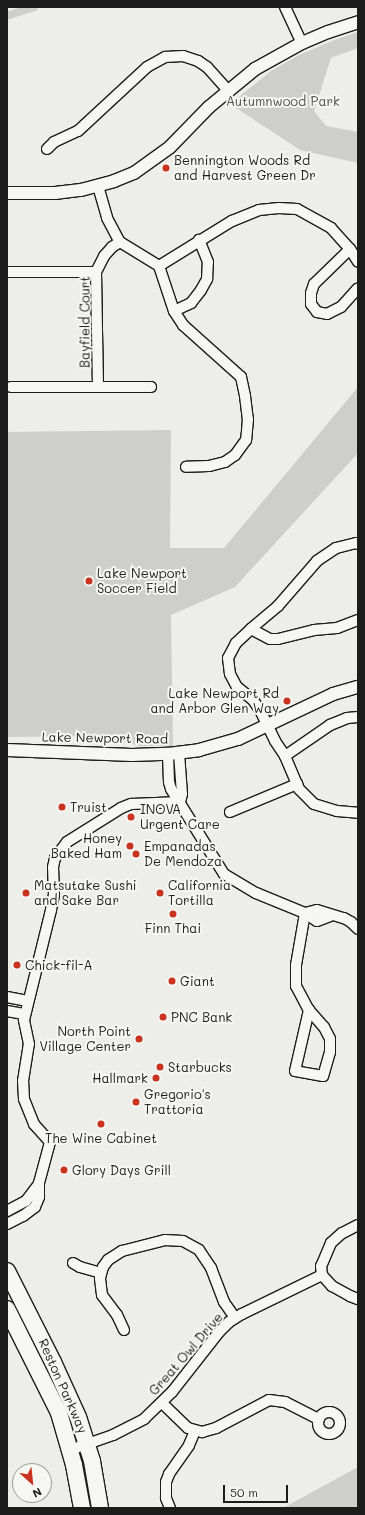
<!DOCTYPE html>
<html>
<head>
<meta charset="utf-8">
<style>
	body { margin:0 }
	#map { position:relative; width:365px; height:1515px; overflow:hidden; background:#edede9; font-family:Mali,sans-serif }
	div>[style] { position:absolute }
	[style*='--x'] { left:calc(var(--x)*1px); top:calc(var(--y)*1px); width:calc(var(--w)*1px); rotate:calc(var(--a)*1deg) }
	.green>* { inset:0; background:#cececb }
	.roads { filter:drop-shadow(1px 0 #1c1c1c) drop-shadow(-1px 0 #1c1c1c) drop-shadow(0 1px #1c1c1c) drop-shadow(0 -1px #1c1c1c) }
	.minor>* { height:10px; margin:-5px; padding:0 5px; transform-origin:5px; border-radius:5px; background:#f6f6f2 }
	.minor>.ring { margin:-5px; padding:0; box-sizing:content-box; background:none; border:10px solid #f6f6f2; border-radius:50% }
	.tertiary>* { height:12px; margin:-6px; padding:0 6px; transform-origin:6px; border-radius:6px; background:#f6f6f2 }
	.primary>* { height:16px; margin:-8px; padding:0 8px; transform-origin:8px; border-radius:8px; background:#f6f6f2 }
	.dots>* { width:11px; height:11px; translate:-50% -50%; box-sizing:border-box; border:2px solid #f6f6f2; border-radius:50% }
	span { translate:-50% -50%; white-space:nowrap; text-align:center; line-height:1.15; -webkit-text-stroke:4px #f6f6f2; paint-order:stroke }
	.park-label { font-size:13px; color:#515151 }
	.poi-label { font-size:13px; color:#1c1c1c }
	.left { translate:0 -50%; text-align:left }
	.right { translate:-100% -50%; text-align:right }
	.street-label { font-size:13px; color:#1c1c1c }
	.frame { position:absolute; inset:0; border:8px solid #1c1c1c; pointer-events:none }
	.north { position:absolute; left:12px; top:1463px; width:40px; height:40px; box-sizing:border-box; background:#f6f6f2; border:1px solid #9f9f9c; border-radius:50%; rotate:153deg; font-size:11px; font-weight:700; line-height:16px; text-align:center; color:#1c1c1c }
	.north::after { content:''; display:block; margin:auto; width:14px; height:18px; background:#c8321e; clip-path:polygon(50% 0,100% 100%,50% 72%,0 100%) }
	.scale { position:absolute; left:223px; top:1485px; width:65px; height:18px; box-sizing:border-box; border:2px solid #1c1c1c; border-top:0; padding-left:5px; font-size:12px; line-height:14px; white-space:nowrap; color:#1c1c1c; -webkit-text-stroke:3px #f6f6f2; paint-order:stroke }
</style>
</head>
<body>
<div id="map">
	<div class="green">
		<div style="clip-path:polygon(21px 7px,37px 7px,38px 10px,7px 20px,7px 12px)"></div>
		<div style="clip-path:polygon(358px 32px,358px 48px,331px 58px,314px 111px,326px 126px,358px 132px,358px 163px,300px 150px,230px 104px,271px 71px,301px 54px,337px 39px)"></div>
		<div style="clip-path:polygon(358px 387px,358px 453px,235px 587px,171px 615px,173px 746px,140px 746px,100px 736px,7px 737px,7px 432px,171px 430px,170px 548px,224px 548px)"></div>
		<div style="clip-path:polygon(358px 1467px,358px 1507px,283px 1508px)"></div>
	</div>
	<div class="roads">
		<div class="minor">
			<div style="--x:285;--y:7;--w:40;--a:65"></div>
			<div style="--x:47;--y:149;--w:10;--a:-45"></div>
			<div style="--x:54;--y:142;--w:26;--a:-25"></div>
			<div style="--x:78;--y:131;--w:94;--a:-42.8"></div>
			<div style="--x:147;--y:67;--w:21;--a:-29"></div>
			<div style="--x:165;--y:57;--w:18;--a:-3"></div>
			<div style="--x:183;--y:56;--w:16;--a:18"></div>
			<div style="--x:198;--y:61;--w:11;--a:34"></div>
			<div style="--x:207;--y:67;--w:31;--a:48"></div>
			<div style="--x:98;--y:186;--w:33;--a:74"></div>
			<div style="--x:107;--y:218;--w:27;--a:62"></div>
			<div style="--x:120;--y:242;--w:46;--a:31.6"></div>
			<div style="--x:350;--y:249;--w:50;--a:135.8"></div>
			<div style="--x:314;--y:284;--w:9;--a:108"></div>
			<div style="--x:311;--y:293;--w:11;--a:90"></div>
			<div style="--x:311;--y:304;--w:10;--a:53"></div>
			<div style="--x:317;--y:312;--w:10;--a:11"></div>
			<div style="--x:327;--y:314;--w:16;--a:-27"></div>
			<div style="--x:341;--y:307;--w:25;--a:-48"></div>
			<div style="--x:159;--y:266;--w:47;--a:71.6"></div>
			<div style="--x:174;--y:311;--w:17;--a:57"></div>
			<div style="--x:183;--y:325;--w:78;--a:41.9"></div>
			<div style="--x:241;--y:377;--w:19;--a:78"></div>
			<div style="--x:245;--y:396;--w:23;--a:83"></div>
			<div style="--x:248;--y:419;--w:21;--a:95"></div>
			<div style="--x:246;--y:440;--w:19;--a:126"></div>
			<div style="--x:235;--y:455;--w:12;--a:145"></div>
			<div style="--x:225;--y:462;--w:16;--a:166"></div>
			<div style="--x:209;--y:466;--w:23;--a:178"></div>
			<div style="--x:159;--y:266;--w:86;--a:-31.7"></div>
			<div style="--x:232;--y:221;--w:29;--a:-22"></div>
			<div style="--x:259;--y:210;--w:20;--a:-6"></div>
			<div style="--x:279;--y:208;--w:18;--a:3"></div>
			<div style="--x:297;--y:209;--w:39;--a:29"></div>
			<div style="--x:331;--y:228;--w:28;--a:48"></div>
			<div style="--x:350;--y:249;--w:15;--a:58"></div>
			<div style="--x:7;--y:272;--w:89;--a:0"></div>
			<div style="--x:174;--y:311;--w:19;--a:-25"></div>
			<div style="--x:191;--y:303;--w:16;--a:-52"></div>
			<div style="--x:201;--y:290;--w:13;--a:-61"></div>
			<div style="--x:207;--y:279;--w:17;--a:-87"></div>
			<div style="--x:208;--y:262;--w:24;--a:-112"></div>
			<div style="--x:11;--y:387;--w:140;--a:0"></div>
			<div style="--x:98;--y:387;--w:115;--a:-91"></div>
			<div style="--x:96;--y:272;--w:18;--a:-63"></div>
			<div style="--x:104;--y:256;--w:12;--a:-48"></div>
			<div style="--x:112;--y:247;--w:9;--a:-32"></div>
			<div style="--x:358;--y:544;--w:2;--a:-153"></div>
			<div style="--x:356;--y:543;--w:21;--a:166"></div>
			<div style="--x:336;--y:548;--w:23;--a:146"></div>
			<div style="--x:317;--y:561;--w:60;--a:130.9"></div>
			<div style="--x:278;--y:606;--w:35;--a:140"></div>
			<div style="--x:251;--y:629;--w:21;--a:28"></div>
			<div style="--x:270;--y:639;--w:8;--a:0"></div>
			<div style="--x:278;--y:639;--w:37;--a:-14"></div>
			<div style="--x:314;--y:630;--w:23;--a:-5"></div>
			<div style="--x:337;--y:628;--w:22;--a:-21"></div>
			<div style="--x:251;--y:629;--w:21;--a:137"></div>
			<div style="--x:236;--y:643;--w:17;--a:118"></div>
			<div style="--x:228;--y:658;--w:16;--a:83"></div>
			<div style="--x:230;--y:674;--w:15;--a:62"></div>
			<div style="--x:237;--y:687;--w:21;--a:39"></div>
			<div style="--x:253;--y:700;--w:12;--a:55"></div>
			<div style="--x:260;--y:710;--w:34;--a:64"></div>
			<div style="--x:275;--y:741;--w:18;--a:56"></div>
			<div style="--x:285;--y:756;--w:36;--a:67"></div>
			<div style="--x:299;--y:789;--w:21;--a:45"></div>
			<div style="--x:314;--y:804;--w:24;--a:17"></div>
			<div style="--x:337;--y:811;--w:21;--a:5"></div>
			<div style="--x:179;--y:753;--w:41;--a:85.8"></div>
			<div style="--x:182;--y:794;--w:8;--a:104"></div>
			<div style="--x:168;--y:754;--w:28;--a:88"></div>
			<div style="--x:169;--y:782;--w:7;--a:74"></div>
			<div style="--x:171;--y:789;--w:100;--a:58.1"></div>
			<div style="--x:224;--y:874;--w:37;--a:31"></div>
			<div style="--x:256;--y:893;--w:53;--a:22.2"></div>
			<div style="--x:305;--y:913;--w:14;--a:34"></div>
			<div style="--x:317;--y:921;--w:14;--a:-21"></div>
			<div style="--x:285;--y:756;--w:55;--a:-34.6"></div>
			<div style="--x:330;--y:725;--w:18;--a:-22"></div>
			<div style="--x:347;--y:718;--w:11;--a:-5"></div>
			<div style="--x:230;--y:812;--w:73;--a:-22.7"></div>
			<div style="--x:305;--y:913;--w:53;--a:99.8"></div>
			<div style="--x:296;--y:965;--w:21;--a:90"></div>
			<div style="--x:296;--y:986;--w:27;--a:62"></div>
			<div style="--x:309;--y:1010;--w:23;--a:49"></div>
			<div style="--x:324;--y:1027;--w:13;--a:63"></div>
			<div style="--x:330;--y:1039;--w:13;--a:90"></div>
			<div style="--x:330;--y:1052;--w:25;--a:106"></div>
			<div style="--x:323;--y:1076;--w:28;--a:-170"></div>
			<div style="--x:295;--y:1071;--w:63;--a:-77.1"></div>
			<div style="--x:305;--y:913;--w:12;--a:-14"></div>
			<div style="--x:317;--y:910;--w:28;--a:17"></div>
			<div style="--x:344;--y:918;--w:8;--a:30"></div>
			<div style="--x:351;--y:922;--w:10;--a:45"></div>
			<div style="--x:7;--y:997;--w:21;--a:11"></div>
			<div style="--x:7;--y:1011;--w:17;--a:10"></div>
			<div style="--x:7;--y:1211;--w:21;--a:-28"></div>
			<div style="--x:26;--y:1201;--w:20;--a:-53"></div>
			<div style="--x:7;--y:1224;--w:18;--a:-27"></div>
			<div style="--x:23;--y:1216;--w:15;--a:-37"></div>
			<div style="--x:35;--y:1207;--w:11;--a:-68"></div>
			<div style="--x:39;--y:1197;--w:14;--a:-90"></div>
			<div style="--x:39;--y:1183;--w:42;--a:-75"></div>
			<div style="--x:50;--y:1142;--w:24;--a:-132"></div>
			<div style="--x:34;--y:1124;--w:27;--a:-112"></div>
			<div style="--x:24;--y:1099;--w:18;--a:-93"></div>
			<div style="--x:23;--y:1081;--w:37;--a:-81"></div>
			<div style="--x:29;--y:1044;--w:25;--a:-102"></div>
			<div style="--x:24;--y:1020;--w:113;--a:-76.2"></div>
			<div style="--x:51;--y:910;--w:15;--a:-79"></div>
			<div style="--x:54;--y:895;--w:28;--a:-92"></div>
			<div style="--x:53;--y:867;--w:9;--a:-77"></div>
			<div style="--x:55;--y:858;--w:20;--a:-53"></div>
			<div style="--x:67;--y:842;--w:64;--a:-32.2"></div>
			<div style="--x:121;--y:808;--w:11;--a:-22"></div>
			<div style="--x:131;--y:804;--w:49;--a:-2.3"></div>
			<div style="--x:358;--y:1225;--w:18;--a:153"></div>
			<div style="--x:342;--y:1233;--w:15;--a:138"></div>
			<div style="--x:331;--y:1243;--w:25;--a:113"></div>
			<div style="--x:321;--y:1266;--w:9;--a:84"></div>
			<div style="--x:322;--y:1275;--w:15;--a:48"></div>
			<div style="--x:332;--y:1286;--w:21;--a:29"></div>
			<div style="--x:350;--y:1296;--w:9;--a:21"></div>
			<div style="--x:73;--y:1263;--w:8;--a:30"></div>
			<div style="--x:80;--y:1267;--w:22;--a:16"></div>
			<div style="--x:124;--y:1330;--w:17;--a:-115"></div>
			<div style="--x:117;--y:1315;--w:25;--a:-127"></div>
			<div style="--x:102;--y:1295;--w:17;--a:-97"></div>
			<div style="--x:100;--y:1278;--w:11;--a:-75"></div>
			<div style="--x:103;--y:1267;--w:9;--a:-54"></div>
			<div style="--x:108;--y:1260;--w:17;--a:-33"></div>
			<div style="--x:122;--y:1251;--w:44;--a:-14.3"></div>
			<div style="--x:165;--y:1240;--w:18;--a:3"></div>
			<div style="--x:183;--y:1241;--w:18;--a:29"></div>
			<div style="--x:199;--y:1250;--w:22;--a:56"></div>
			<div style="--x:211;--y:1268;--w:36;--a:69"></div>
			<div style="--x:224;--y:1302;--w:19;--a:55"></div>
			<div style="--x:162;--y:1403;--w:36;--a:44"></div>
			<div style="--x:188;--y:1428;--w:15;--a:16"></div>
			<div style="--x:202;--y:1432;--w:15;--a:-16"></div>
			<div style="--x:216;--y:1428;--w:60;--a:-27.8"></div>
			<div style="--x:269;--y:1400;--w:16;--a:7"></div>
			<div style="--x:285;--y:1402;--w:38;--a:27"></div>
			<div class="ring" style="left:318px;top:1412px;width:12px;height:12px"></div>
			<div style="--x:70;--y:1450;--w:46;--a:-19.2"></div>
			<div style="--x:113;--y:1435;--w:35;--a:-27"></div>
			<div style="--x:144;--y:1419;--w:39;--a:-44"></div>
			<div style="--x:172;--y:1392;--w:76;--a:-51.9"></div>
			<div style="--x:219;--y:1332;--w:14;--a:-45"></div>
			<div style="--x:229;--y:1322;--w:15;--a:-32"></div>
			<div style="--x:242;--y:1314;--w:89;--a:-26"></div>
			<div style="--x:170;--y:1508;--w:11;--a:-112"></div>
			<div style="--x:166;--y:1498;--w:16;--a:-90"></div>
			<div style="--x:166;--y:1482;--w:9;--a:-69"></div>
			<div style="--x:169;--y:1474;--w:35;--a:-55"></div>
			<div style="--x:189;--y:1445;--w:15;--a:-67"></div>
		</div>
		<div class="tertiary">
			<div style="--x:7;--y:193;--w:48;--a:0"></div>
			<div style="--x:55;--y:193;--w:26;--a:-7"></div>
			<div style="--x:81;--y:190;--w:34;--a:-15"></div>
			<div style="--x:114;--y:181;--w:22;--a:-22"></div>
			<div style="--x:134;--y:173;--w:44;--a:-35.8"></div>
			<div style="--x:170;--y:147;--w:56;--a:-45.7"></div>
			<div style="--x:209;--y:107;--w:60;--a:-39.6"></div>
			<div style="--x:255;--y:69;--w:54;--a:-29"></div>
			<div style="--x:302;--y:43;--w:28;--a:-23"></div>
			<div style="--x:328;--y:32;--w:32;--a:-18"></div>
			<div style="--x:7;--y:750;--w:125;--a:2.3"></div>
			<div style="--x:132;--y:755;--w:36;--a:-2"></div>
			<div style="--x:168;--y:754;--w:31;--a:-7"></div>
			<div style="--x:199;--y:750;--w:41;--a:-15.8"></div>
			<div style="--x:238;--y:739;--w:105;--a:-25.3"></div>
			<div style="--x:333;--y:694;--w:26;--a:-16"></div>
		</div>
		<div class="primary">
			<div style="--x:7;--y:1271;--w:102;--a:63.2"></div>
			<div style="--x:53;--y:1362;--w:60;--a:65.6"></div>
			<div style="--x:78;--y:1417;--w:46;--a:72.3"></div>
			<div style="--x:92;--y:1461;--w:48;--a:80.3"></div>
			<div style="--x:7;--y:1309;--w:116;--a:63.4"></div>
			<div style="--x:59;--y:1413;--w:54;--a:73.9"></div>
			<div style="--x:74;--y:1465;--w:44;--a:79.5"></div>
		</div>
	</div>
	<div class="dots">
		<div style="left:166px;top:168px;background:#c8321e"></div>
		<div style="left:89px;top:581px;background:#c8321e"></div>
		<div style="left:287px;top:701px;background:#c8321e"></div>
		<div style="left:62px;top:807px;background:#c8321e"></div>
		<div style="left:131px;top:817px;background:#c8321e"></div>
		<div style="left:130px;top:846px;background:#c8321e"></div>
		<div style="left:136px;top:854px;background:#c8321e"></div>
		<div style="left:26px;top:893px;background:#c8321e"></div>
		<div style="left:160px;top:893px;background:#c8321e"></div>
		<div style="left:173px;top:914px;background:#c8321e"></div>
		<div style="left:17px;top:965px;background:#c8321e"></div>
		<div style="left:172px;top:981px;background:#c8321e"></div>
		<div style="left:163px;top:1017px;background:#c8321e"></div>
		<div style="left:139px;top:1039px;background:#c8321e"></div>
		<div style="left:160px;top:1067px;background:#c8321e"></div>
		<div style="left:156px;top:1078px;background:#c8321e"></div>
		<div style="left:136px;top:1102px;background:#c8321e"></div>
		<div style="left:101px;top:1124px;background:#c8321e"></div>
		<div style="left:64px;top:1170px;background:#c8321e"></div>
	</div>
	<div class="park-label">
		<span style="left:283px;top:101px">Autumnwood Park</span>
	</div>
	<div class="poi-label">
		<span class="left" style="left:174px;top:168px">Bennington Woods Rd<br>and Harvest Green Dr</span>
		<span class="left" style="left:97px;top:581px">Lake Newport<br>Soccer Field</span>
		<span class="right" style="left:279px;top:701px">Lake Newport Rd<br>and Arbor Glen Way</span>
		<span class="left" style="left:70px;top:807px">Truist</span>
		<span class="left" style="left:140px;top:817px">INOVA<br>Urgent Care</span>
		<span class="right" style="left:122px;top:846px">Honey<br>Baked Ham</span>
		<span class="left" style="left:144px;top:854px">Empanadas<br>De Mendoza</span>
		<span class="left" style="left:34px;top:893px">Matsutake Sushi<br>and Sake Bar</span>
		<span class="left" style="left:168px;top:893px">California<br>Tortilla</span>
		<span style="left:173px;top:928px">Finn Thai</span>
		<span class="left" style="left:25px;top:965px">Chick-fil-A</span>
		<span class="left" style="left:180px;top:981px">Giant</span>
		<span class="left" style="left:171px;top:1017px">PNC Bank</span>
		<span class="right" style="left:131px;top:1039px">North Point<br>Village Center</span>
		<span class="left" style="left:168px;top:1067px">Starbucks</span>
		<span class="right" style="left:148px;top:1078px">Hallmark</span>
		<span class="left" style="left:144px;top:1102px">Gregorio's<br>Trattoria</span>
		<span style="left:101px;top:1138px">The Wine Cabinet</span>
		<span class="left" style="left:72px;top:1170px">Glory Days Grill</span>
	</div>
	<div class="street-label">
		<span style="left:85px;top:322px;rotate:-90deg">Bayfield Court</span>
		<span style="left:105px;top:738px;rotate:1deg">Lake Newport Road</span>
		<span style="left:186px;top:1354px;rotate:-49deg">Great Owl Drive</span>
		<span style="left:63px;top:1386px;rotate:66deg">Reston Parkway</span>
	</div>
	<div class="frame"></div>
	<div class="north">N</div>
	<div class="scale">50 m</div>
</div>
</body>
</html>
